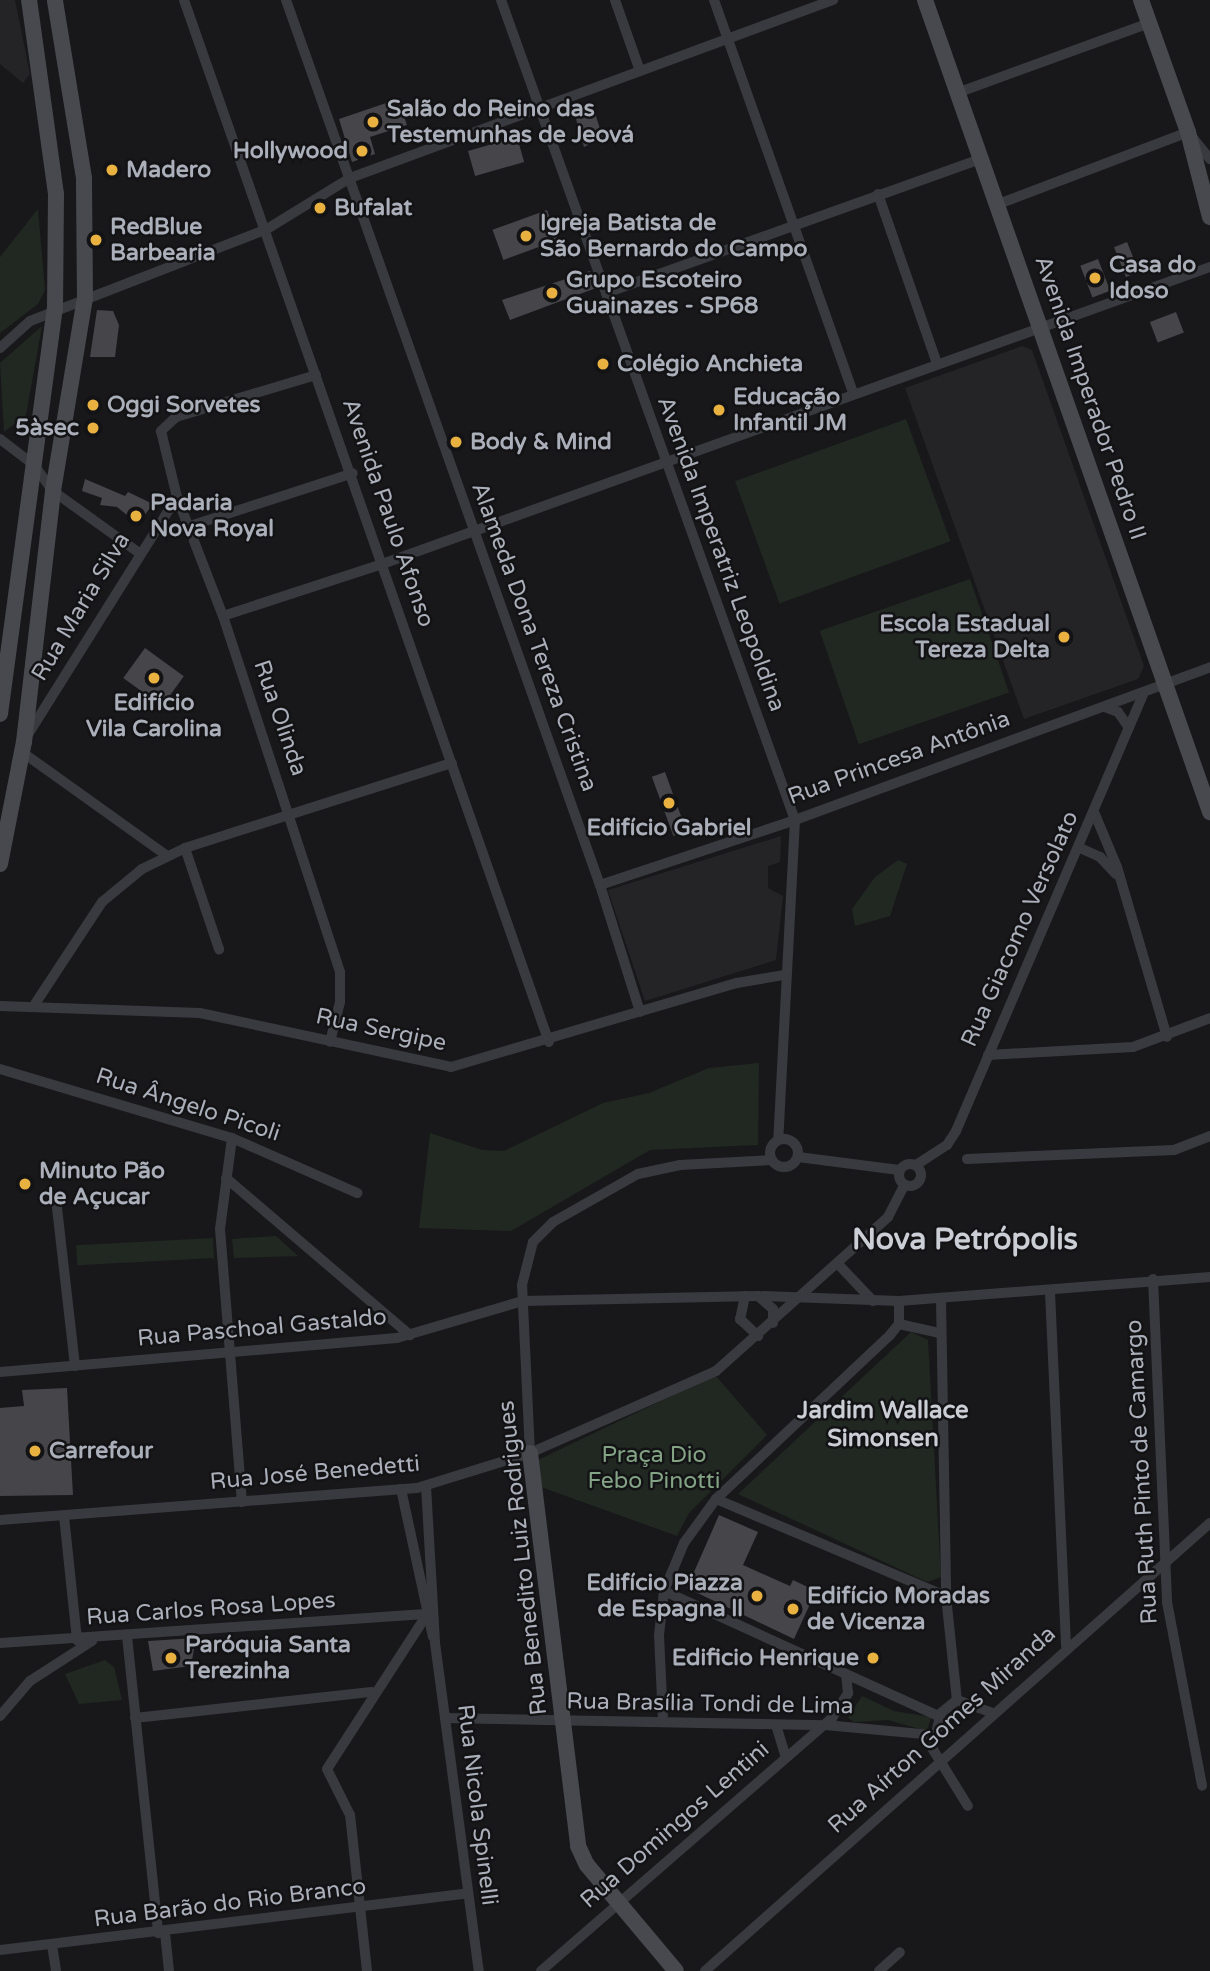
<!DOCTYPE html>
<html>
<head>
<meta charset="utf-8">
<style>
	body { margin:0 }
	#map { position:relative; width:1210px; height:1971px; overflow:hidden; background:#18181a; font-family:"Varela Round",sans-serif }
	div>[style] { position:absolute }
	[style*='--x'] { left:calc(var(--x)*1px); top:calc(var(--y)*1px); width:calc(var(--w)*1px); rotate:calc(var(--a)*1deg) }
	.built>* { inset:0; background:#242427 }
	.green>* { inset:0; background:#202821; transform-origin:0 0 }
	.building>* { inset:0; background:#45454a; transform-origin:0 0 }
	.street>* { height:10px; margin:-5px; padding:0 5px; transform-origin:5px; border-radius:5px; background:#393a3f }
	.street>.ring { margin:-5px; padding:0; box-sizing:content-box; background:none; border:10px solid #393a3f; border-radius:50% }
	.secondary>* { height:16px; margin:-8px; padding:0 8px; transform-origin:8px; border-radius:8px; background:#47494f }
	.dots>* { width:19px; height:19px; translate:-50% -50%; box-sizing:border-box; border:4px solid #131315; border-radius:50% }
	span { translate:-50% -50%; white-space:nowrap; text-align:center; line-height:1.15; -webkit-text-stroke:5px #131315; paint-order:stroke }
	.poi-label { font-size:23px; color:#abafb9; font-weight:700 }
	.left { translate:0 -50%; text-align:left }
	.right { translate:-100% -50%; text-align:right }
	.street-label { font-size:23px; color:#abafb9 }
	.park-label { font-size:23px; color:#83a385 }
	.neighbourhood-label { font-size:24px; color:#cbced5; font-weight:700 }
	.district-label { font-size:30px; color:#cbced5; font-weight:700 }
</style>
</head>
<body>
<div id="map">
	<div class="built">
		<div style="clip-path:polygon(0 0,15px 0,30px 74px,23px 83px,0 64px)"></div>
		<div style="clip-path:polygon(1022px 346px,1032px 350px,1144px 666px,1138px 679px,1024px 719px,905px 388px)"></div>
		<div style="clip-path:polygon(781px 836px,780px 862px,768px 866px,768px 888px,783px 896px,776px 960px,645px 1001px,608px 890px)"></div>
	</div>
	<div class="green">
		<div style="clip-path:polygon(38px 209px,45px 290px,38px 304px,0 333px,0 257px)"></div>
		<div style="clip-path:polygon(42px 326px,26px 415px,4px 432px,0 363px)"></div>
		<div style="left:906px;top:419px;width:130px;height:182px;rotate:70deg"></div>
		<div style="left:970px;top:579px;width:120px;height:159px;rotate:71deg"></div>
		<div style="clip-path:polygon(898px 860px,907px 864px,890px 916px,855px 926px,852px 909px,875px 877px)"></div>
		<div style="clip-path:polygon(759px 1063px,758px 1145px,650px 1150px,511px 1231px,419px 1228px,430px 1133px,482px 1150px,504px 1151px,603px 1103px,649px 1093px,709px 1068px)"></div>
		<div style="clip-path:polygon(276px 1236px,298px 1256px,234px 1258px,232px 1239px)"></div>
		<div style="left:213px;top:1238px;width:20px;height:137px;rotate:87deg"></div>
		<div style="clip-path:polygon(911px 1332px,928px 1340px,941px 1577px,927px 1582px,738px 1494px)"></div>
		<div style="clip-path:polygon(715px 1375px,767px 1435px,689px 1513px,677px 1536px,541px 1487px,538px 1460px)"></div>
		<div style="clip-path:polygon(105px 1660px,114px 1667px,122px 1700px,79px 1704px,65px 1674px)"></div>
		<div style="clip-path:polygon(862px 1696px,894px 1711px,931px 1717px,927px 1731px,888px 1720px,854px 1722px,848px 1718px)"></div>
	</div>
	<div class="building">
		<div style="clip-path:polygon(398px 99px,407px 125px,370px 137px,375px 154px,352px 162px,339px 119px)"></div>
		<div style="clip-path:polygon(593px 107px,603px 138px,584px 147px,574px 112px)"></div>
		<div style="left:517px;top:137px;width:26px;height:51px;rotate:74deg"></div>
		<div style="left:547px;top:210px;width:32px;height:58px;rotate:70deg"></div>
		<div style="left:1127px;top:242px;width:32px;height:14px;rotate:68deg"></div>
		<div style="left:1098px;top:259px;width:34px;height:19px;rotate:69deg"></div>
		<div style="clip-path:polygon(590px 271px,596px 288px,510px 320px,502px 300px)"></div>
		<div style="clip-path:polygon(97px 310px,113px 311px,119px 325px,115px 357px,90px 357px)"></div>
		<div style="left:1176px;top:312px;width:22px;height:28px;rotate:69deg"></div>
		<div style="clip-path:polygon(85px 479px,125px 496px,128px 492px,153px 504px,138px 524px,117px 507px,100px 505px,102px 498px,82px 491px)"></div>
		<div style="left:145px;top:648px;width:48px;height:37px;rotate:36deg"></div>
		<div style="left:665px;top:772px;width:63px;height:14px;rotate:70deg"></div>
		<div style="clip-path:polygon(67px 1388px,73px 1495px,0 1496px,0 1408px,24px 1406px,22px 1390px)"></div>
		<div style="clip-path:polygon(719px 1515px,758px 1532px,743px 1565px,790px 1586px,793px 1580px,816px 1591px,794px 1639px,687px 1588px)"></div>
		<div style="clip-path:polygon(196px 1638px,191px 1666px,153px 1671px,148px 1641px)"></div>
	</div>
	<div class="street">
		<div style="--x:184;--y:0;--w:1104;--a:70.7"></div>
		<div style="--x:286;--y:0;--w:939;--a:70.47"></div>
		<div style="--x:600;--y:885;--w:133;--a:72.5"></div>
		<div style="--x:501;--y:0;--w:871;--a:70.28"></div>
		<div style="--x:795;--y:820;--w:320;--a:93"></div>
		<div style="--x:615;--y:0;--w:75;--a:70.6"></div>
		<div style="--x:714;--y:0;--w:417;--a:70.5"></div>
		<div style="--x:957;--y:93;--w:204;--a:-20"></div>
		<div style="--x:878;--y:194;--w:179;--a:70.8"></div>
		<div style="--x:996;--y:205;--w:205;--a:-20.8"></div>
		<div style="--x:1188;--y:132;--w:35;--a:51"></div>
		<div style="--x:606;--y:293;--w:397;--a:-19.7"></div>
		<div style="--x:0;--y:348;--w:40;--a:-42"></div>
		<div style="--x:30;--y:321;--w:254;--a:-21.2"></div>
		<div style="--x:267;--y:229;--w:97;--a:-31.6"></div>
		<div style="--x:350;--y:178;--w:515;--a:-20.23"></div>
		<div style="--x:316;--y:375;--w:146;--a:163.3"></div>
		<div style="--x:176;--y:417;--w:21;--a:137"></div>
		<div style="--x:161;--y:431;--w:68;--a:76.4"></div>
		<div style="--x:177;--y:497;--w:128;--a:68.9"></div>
		<div style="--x:223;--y:616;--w:375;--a:71.8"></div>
		<div style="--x:340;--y:972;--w:30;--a:90"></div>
		<div style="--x:340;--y:1002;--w:41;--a:104"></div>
		<div style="--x:0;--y:439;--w:43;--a:37.4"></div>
		<div style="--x:34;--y:465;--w:32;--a:54"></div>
		<div style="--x:53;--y:491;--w:105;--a:35.7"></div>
		<div style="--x:190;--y:526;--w:171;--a:-18"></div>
		<div style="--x:223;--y:616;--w:170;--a:-18.1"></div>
		<div style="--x:385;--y:563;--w:876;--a:-19.74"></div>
		<div style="--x:1105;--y:707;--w:14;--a:21"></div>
		<div style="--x:1118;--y:712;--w:19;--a:55"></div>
		<div style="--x:27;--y:736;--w:282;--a:-57.9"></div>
		<div style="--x:22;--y:752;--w:177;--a:35.6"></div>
		<div style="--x:1094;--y:812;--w:60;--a:67.3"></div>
		<div style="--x:1117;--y:867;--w:177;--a:73.6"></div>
		<div style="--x:185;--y:848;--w:107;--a:71.4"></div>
		<div style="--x:1080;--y:848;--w:22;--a:24"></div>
		<div style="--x:1100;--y:857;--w:23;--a:47"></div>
		<div style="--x:600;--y:885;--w:206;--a:-18.4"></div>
		<div style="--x:795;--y:820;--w:442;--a:-20.2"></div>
		<div style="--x:0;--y:1006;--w:200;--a:2"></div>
		<div style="--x:200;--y:1013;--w:257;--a:12.1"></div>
		<div style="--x:451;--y:1067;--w:298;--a:-16.4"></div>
		<div style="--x:737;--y:983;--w:48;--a:-9.7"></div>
		<div style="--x:33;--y:1007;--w:126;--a:-56.7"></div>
		<div style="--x:102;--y:902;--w:52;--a:-39.5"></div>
		<div style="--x:142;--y:869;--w:48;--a:-26"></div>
		<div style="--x:185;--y:848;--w:280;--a:-17.7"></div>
		<div style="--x:988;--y:1055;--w:145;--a:-3.2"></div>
		<div style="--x:1133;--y:1047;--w:82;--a:-20.6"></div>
		<div style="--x:0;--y:1069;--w:242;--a:16.6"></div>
		<div style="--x:232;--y:1138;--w:137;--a:23.7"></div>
		<div style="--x:232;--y:1138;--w:92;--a:97.5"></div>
		<div style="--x:220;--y:1229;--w:274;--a:85.4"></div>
		<div class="ring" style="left:770px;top:1139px;width:18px;height:18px"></div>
		<div style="--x:798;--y:1157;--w:102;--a:7.3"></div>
		<div style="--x:967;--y:1159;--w:207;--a:-2.5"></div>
		<div style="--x:1174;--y:1150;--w:39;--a:-21"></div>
		<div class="ring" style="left:899px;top:1164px;width:12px;height:12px"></div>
		<div style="--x:916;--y:1165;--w:37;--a:-33"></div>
		<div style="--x:947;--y:1145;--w:17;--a:-57"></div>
		<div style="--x:956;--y:1131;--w:474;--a:-66.8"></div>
		<div style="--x:226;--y:1178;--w:242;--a:40.5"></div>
		<div style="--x:56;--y:1199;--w:168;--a:83.5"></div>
		<div style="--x:838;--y:1264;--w:51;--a:46.6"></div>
		<div style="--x:1153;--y:1279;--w:323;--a:87.5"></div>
		<div style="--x:1167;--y:1602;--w:187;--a:79.2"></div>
		<div style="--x:1050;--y:1292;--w:354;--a:87.4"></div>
		<div style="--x:745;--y:1296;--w:24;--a:102"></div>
		<div style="--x:740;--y:1319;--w:25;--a:43"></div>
		<div style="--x:763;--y:1296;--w:136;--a:2.1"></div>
		<div style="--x:899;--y:1301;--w:312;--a:-4.4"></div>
		<div style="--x:941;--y:1299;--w:297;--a:89"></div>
		<div style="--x:946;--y:1596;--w:105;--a:84"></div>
		<div style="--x:899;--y:1324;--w:42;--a:12.4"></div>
		<div style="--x:0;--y:1372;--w:398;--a:-4.9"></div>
		<div style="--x:397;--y:1338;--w:131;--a:-16.4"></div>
		<div style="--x:523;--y:1301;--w:235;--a:-1.2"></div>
		<div style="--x:758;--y:1296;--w:20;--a:41"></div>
		<div style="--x:773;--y:1309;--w:14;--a:90"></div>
		<div style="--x:530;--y:1453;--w:168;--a:-92.7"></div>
		<div style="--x:522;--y:1285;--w:44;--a:-75.7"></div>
		<div style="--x:533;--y:1242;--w:28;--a:-45"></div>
		<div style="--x:553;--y:1222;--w:98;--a:-29.5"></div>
		<div style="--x:638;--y:1174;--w:43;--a:-12.1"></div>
		<div style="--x:680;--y:1165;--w:91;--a:-3.1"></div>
		<div style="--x:426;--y:1486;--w:157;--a:86.7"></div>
		<div style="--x:435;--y:1643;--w:331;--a:82.4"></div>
		<div style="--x:401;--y:1489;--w:151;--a:77.8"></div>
		<div style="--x:716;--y:1499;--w:250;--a:22.9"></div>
		<div style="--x:64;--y:1516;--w:125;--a:84"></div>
		<div style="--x:0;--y:1520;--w:418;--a:-4.4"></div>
		<div style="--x:417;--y:1488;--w:118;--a:-17.2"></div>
		<div style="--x:530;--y:1453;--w:203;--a:-23.8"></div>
		<div style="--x:716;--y:1371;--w:231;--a:-41.8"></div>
		<div style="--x:888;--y:1217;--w:36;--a:-63"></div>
		<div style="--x:664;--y:1591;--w:303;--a:24.5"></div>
		<div style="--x:127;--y:1636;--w:299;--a:84"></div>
		<div style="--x:0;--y:1643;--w:426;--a:-3.9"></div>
		<div style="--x:957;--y:1700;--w:21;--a:141"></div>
		<div style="--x:941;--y:1713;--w:36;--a:104"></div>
		<div style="--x:932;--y:1748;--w:68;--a:58.2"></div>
		<div style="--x:957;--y:1700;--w:37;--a:20"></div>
		<div style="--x:0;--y:1716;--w:46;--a:-49.4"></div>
		<div style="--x:30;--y:1681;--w:74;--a:-32.8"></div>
		<div style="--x:135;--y:1718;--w:238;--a:-6.3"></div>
		<div style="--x:445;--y:1718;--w:380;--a:1.1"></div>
		<div style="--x:825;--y:1725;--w:107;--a:5.3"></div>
		<div style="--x:663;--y:1720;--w:85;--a:-92.7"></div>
		<div style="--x:659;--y:1635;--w:44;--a:-83.5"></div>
		<div style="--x:664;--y:1591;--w:52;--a:-67.4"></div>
		<div style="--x:684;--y:1543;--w:54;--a:-54"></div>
		<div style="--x:716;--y:1499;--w:239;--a:-43.3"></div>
		<div style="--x:890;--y:1335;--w:14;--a:-51"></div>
		<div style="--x:899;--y:1324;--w:23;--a:-90"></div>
		<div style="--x:776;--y:1725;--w:34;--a:73"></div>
		<div style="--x:165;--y:1933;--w:38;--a:84"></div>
		<div style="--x:52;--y:1945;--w:26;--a:81"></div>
		<div style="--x:0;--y:1950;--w:468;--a:-6.9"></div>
		<div style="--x:367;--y:1971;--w:157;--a:-96.2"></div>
		<div style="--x:350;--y:1815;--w:51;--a:-116.6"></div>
		<div style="--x:327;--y:1769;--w:186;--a:-57.1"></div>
		<div style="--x:541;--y:1971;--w:386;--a:-41"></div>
		<div style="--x:832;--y:1718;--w:30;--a:-57"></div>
		<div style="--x:848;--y:1693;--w:19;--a:-96"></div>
		<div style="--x:705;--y:1971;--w:675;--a:-41.58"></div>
		<div style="--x:879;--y:1971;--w:28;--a:-42"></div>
	</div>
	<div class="secondary">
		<div style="--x:925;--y:0;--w:861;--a:70.66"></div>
		<div style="--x:1141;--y:0;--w:140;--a:70.4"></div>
		<div style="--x:1188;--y:132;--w:88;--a:75.5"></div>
		<div style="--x:0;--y:714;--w:409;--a:-82.3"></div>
		<div style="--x:55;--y:309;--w:115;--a:-89.5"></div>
		<div style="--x:56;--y:194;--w:196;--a:-97.9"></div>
		<div style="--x:0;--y:864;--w:124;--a:-78.9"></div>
		<div style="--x:24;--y:742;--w:253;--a:-83.4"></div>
		<div style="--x:53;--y:491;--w:196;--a:-80.6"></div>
		<div style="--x:85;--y:298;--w:120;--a:-90.5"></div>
		<div style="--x:84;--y:178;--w:180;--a:-99.3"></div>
		<div style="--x:530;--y:1453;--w:396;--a:83"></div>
		<div style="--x:578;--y:1846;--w:21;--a:65"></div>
		<div style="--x:587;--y:1865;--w:138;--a:50"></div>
	</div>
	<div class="dots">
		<div style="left:373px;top:122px;background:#e9b140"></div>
		<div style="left:362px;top:151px;background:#e9b140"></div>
		<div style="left:112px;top:170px;background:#e9b140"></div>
		<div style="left:320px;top:208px;background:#e9b140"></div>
		<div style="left:526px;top:236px;background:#e9b140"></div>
		<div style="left:96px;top:240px;background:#e9b140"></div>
		<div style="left:1095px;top:278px;background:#e9b140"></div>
		<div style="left:552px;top:293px;background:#e9b140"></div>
		<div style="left:603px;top:364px;background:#e9b140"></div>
		<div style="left:93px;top:405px;background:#e9b140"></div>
		<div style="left:719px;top:410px;background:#e9b140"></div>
		<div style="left:93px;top:428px;background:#e9b140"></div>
		<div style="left:456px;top:442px;background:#e9b140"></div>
		<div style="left:136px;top:516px;background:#e9b140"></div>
		<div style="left:1064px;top:637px;background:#e9b140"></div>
		<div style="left:154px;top:678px;background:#e9b140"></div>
		<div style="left:669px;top:803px;background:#e9b140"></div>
		<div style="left:25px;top:1184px;background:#e9b140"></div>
		<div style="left:35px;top:1451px;background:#e9b140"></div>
		<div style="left:757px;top:1596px;background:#e9b140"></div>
		<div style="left:793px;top:1609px;background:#e9b140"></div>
		<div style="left:171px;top:1658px;background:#e9b140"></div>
		<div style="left:873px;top:1658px;background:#e9b140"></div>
	</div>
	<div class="poi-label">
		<span class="left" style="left:387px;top:122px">Salão do Reino das<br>Testemunhas de Jeová</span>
		<span class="right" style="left:348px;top:151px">Hollywood</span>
		<span class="left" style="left:126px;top:170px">Madero</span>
		<span class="left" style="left:334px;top:208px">Bufalat</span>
		<span class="left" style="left:540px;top:236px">Igreja Batista de<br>São Bernardo do Campo</span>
		<span class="left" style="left:110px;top:240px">RedBlue<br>Barbearia</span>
		<span class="left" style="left:1109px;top:278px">Casa do<br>Idoso</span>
		<span class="left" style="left:566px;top:293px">Grupo Escoteiro<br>Guainazes - SP68</span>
		<span class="left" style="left:617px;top:364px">Colégio Anchieta</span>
		<span class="left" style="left:733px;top:410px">Educação<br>Infantil JM</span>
		<span class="left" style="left:107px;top:405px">Oggi Sorvetes</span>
		<span class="right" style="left:79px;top:428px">5àsec</span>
		<span class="left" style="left:470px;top:442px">Body &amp; Mind</span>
		<span class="left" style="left:150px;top:516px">Padaria<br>Nova Royal</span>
		<span class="right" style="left:1050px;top:637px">Escola Estadual<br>Tereza Delta</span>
		<span style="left:154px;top:716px">Edifício<br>Vila Carolina</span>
		<span style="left:669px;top:828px">Edifício Gabriel</span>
		<span class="left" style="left:39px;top:1184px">Minuto Pão<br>de Açucar</span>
		<span class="left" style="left:49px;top:1451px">Carrefour</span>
		<span class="right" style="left:743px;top:1596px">Edifício Piazza<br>de Espagna ll</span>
		<span class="left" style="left:807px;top:1609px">Edifício Moradas<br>de Vicenza</span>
		<span class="left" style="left:185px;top:1658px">Paróquia Santa<br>Terezinha</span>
		<span class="right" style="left:859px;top:1658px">Edificio Henrique</span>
	</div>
	<div class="street-label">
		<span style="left:1090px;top:398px;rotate:71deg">Avenida Imperador Pedro II</span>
		<span style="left:388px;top:513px;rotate:71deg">Avenida Paulo Afonso</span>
		<span style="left:721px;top:554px;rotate:70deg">Avenida Imperatriz Leopoldina</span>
		<span style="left:81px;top:607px;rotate:-59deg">Rua Maria Silva</span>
		<span style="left:534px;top:637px;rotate:70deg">Alameda Dona Tereza Cristina</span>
		<span style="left:280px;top:718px;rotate:71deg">Rua Olinda</span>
		<span style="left:899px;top:758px;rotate:-20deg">Rua Princesa Antônia</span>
		<span style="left:1020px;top:929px;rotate:-66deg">Rua Giacomo Versolato</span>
		<span style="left:381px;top:1030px;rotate:12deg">Rua Sergipe</span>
		<span style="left:188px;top:1105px;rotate:18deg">Rua Ângelo Picoli</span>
		<span style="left:262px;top:1328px;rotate:-5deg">Rua Paschoal Gastaldo</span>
		<span style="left:1142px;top:1472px;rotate:-93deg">Rua Ruth Pinto de Camargo</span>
		<span style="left:315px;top:1473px;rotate:-5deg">Rua José Benedetti</span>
		<span style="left:523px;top:1558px;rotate:-96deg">Rua Benedito Luiz Rodrigues</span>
		<span style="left:211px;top:1609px;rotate:-4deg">Rua Carlos Rosa Lopes</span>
		<span style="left:710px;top:1704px;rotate:1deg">Rua Brasília Tondi de Lima</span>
		<span style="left:942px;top:1730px;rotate:-42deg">Rua Aírton Gomes Miranda</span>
		<span style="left:477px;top:1805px;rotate:83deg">Rua Nicola Spinelli</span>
		<span style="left:675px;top:1825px;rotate:-41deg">Rua Domingos Lentini</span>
		<span style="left:230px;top:1903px;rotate:-7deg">Rua Barão do Rio Branco</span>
	</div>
	<div class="park-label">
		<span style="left:654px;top:1468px">Praça Dio<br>Febo Pinotti</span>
	</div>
	<div class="neighbourhood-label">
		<span style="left:883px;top:1425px">Jardim Wallace<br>Simonsen</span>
	</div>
	<div class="district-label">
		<span style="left:965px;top:1240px">Nova Petrópolis</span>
	</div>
</div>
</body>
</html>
